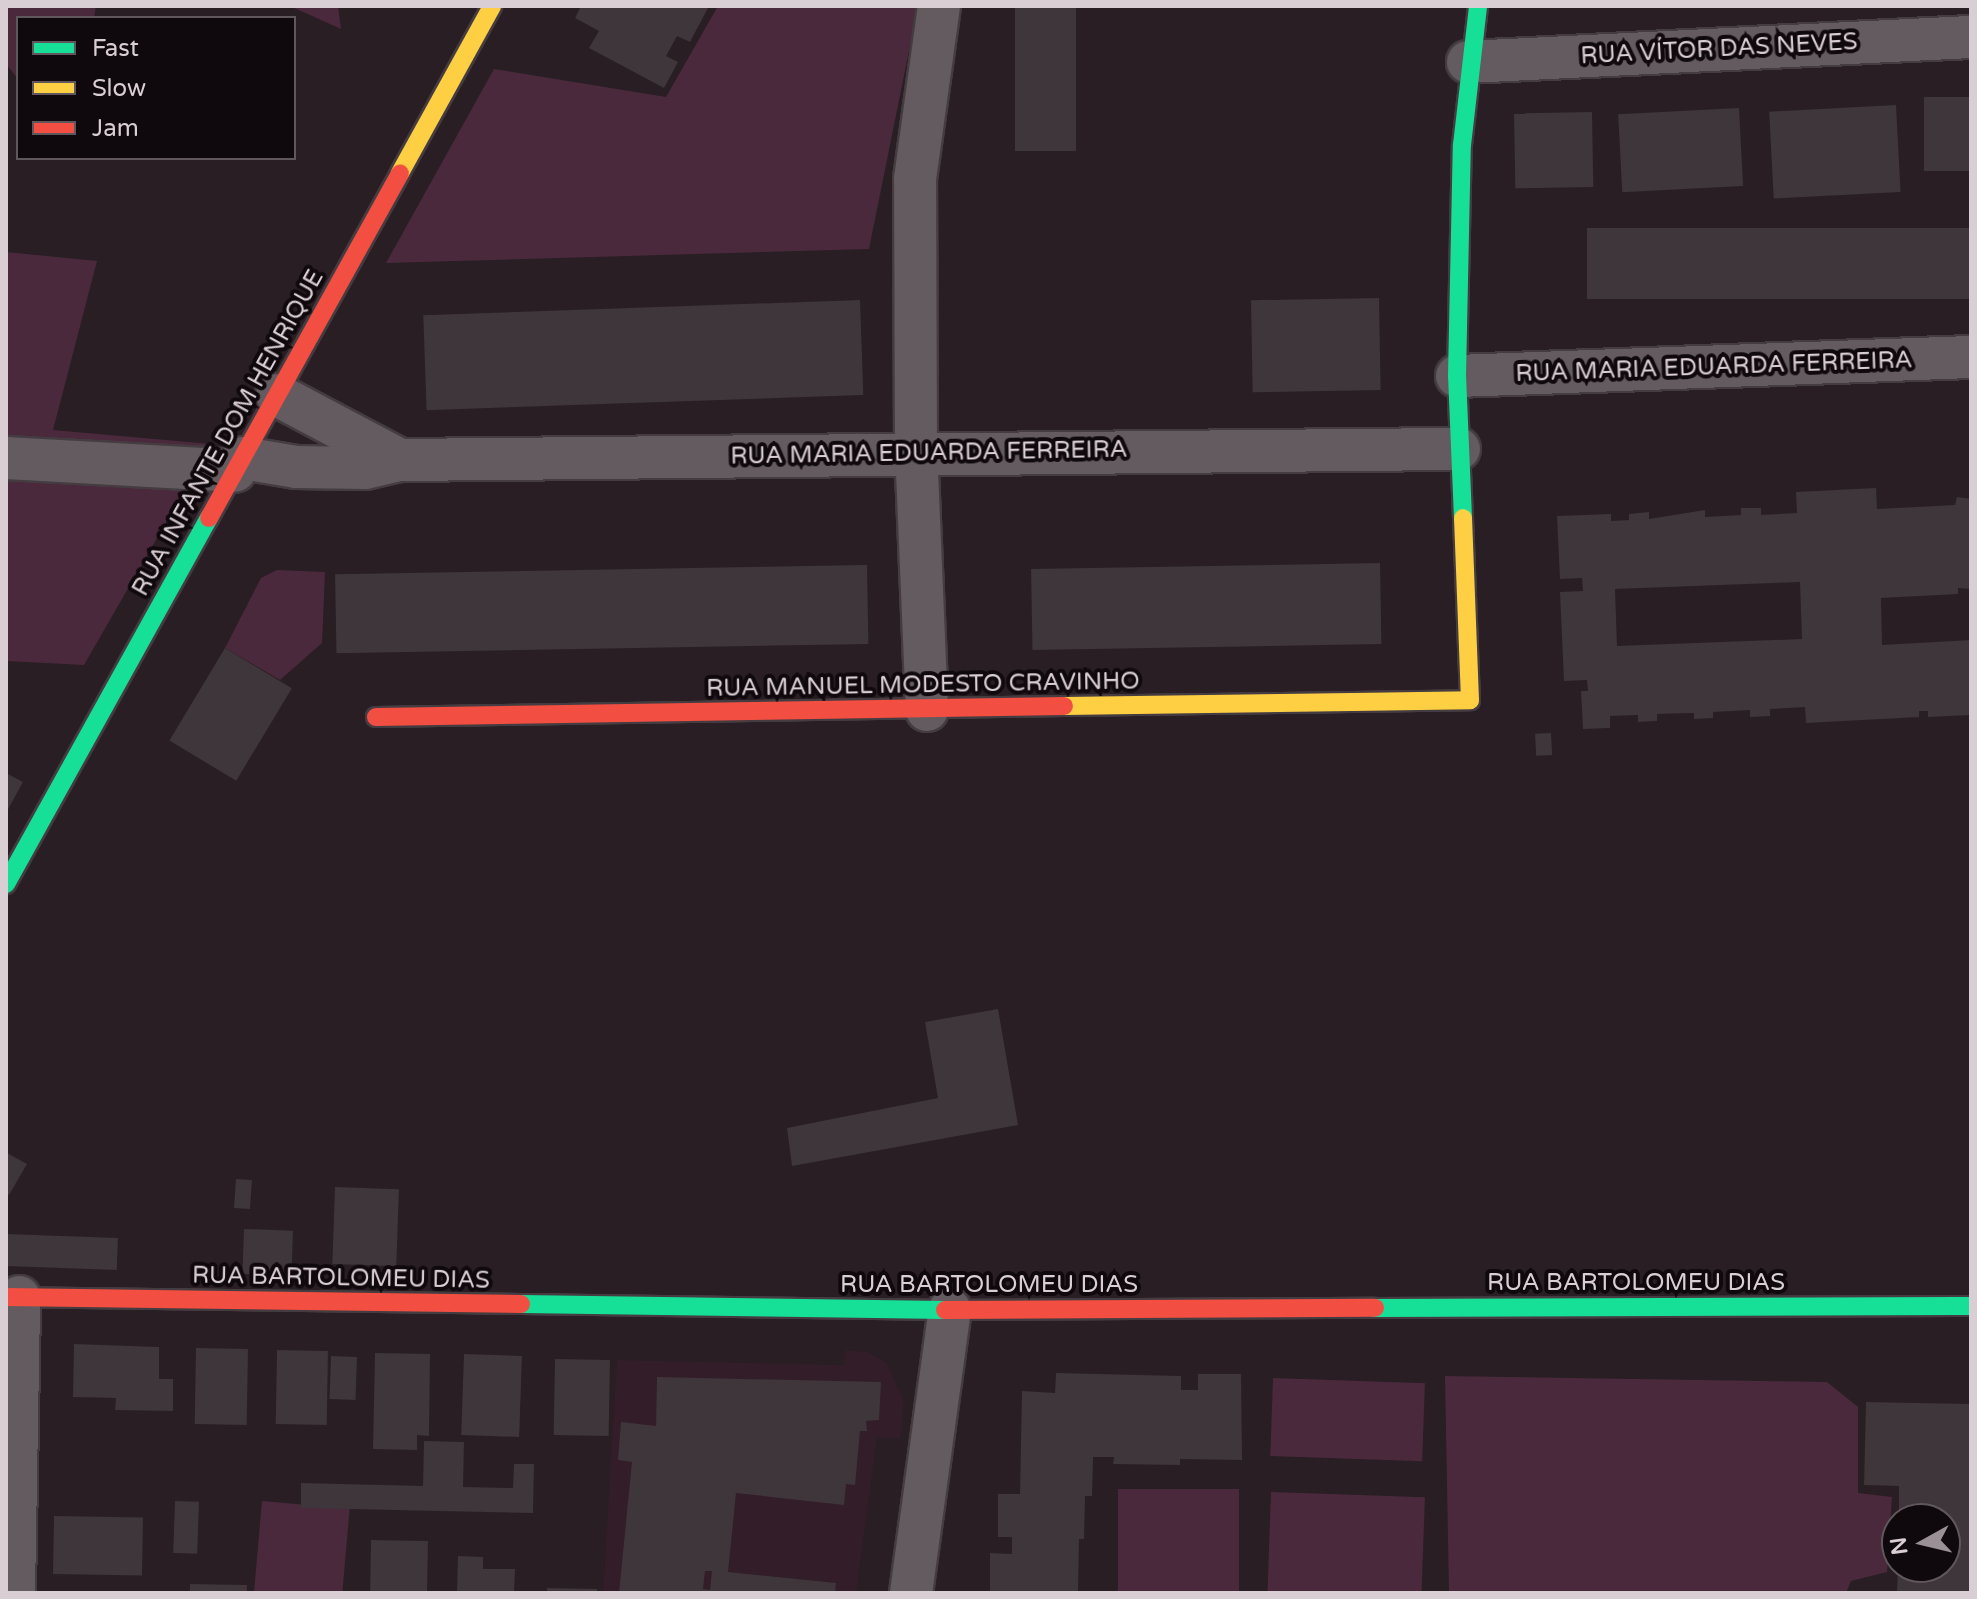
<!DOCTYPE html>
<html>
<head>
<meta charset="utf-8">
<style>
	body { margin:0 }
	#map { position:relative; width:1977px; height:1599px; overflow:hidden; background:#281e23; font-family:"Varela Round",sans-serif }
	div>[style] { position:absolute }
	[style*='--x'] { left:calc(var(--x)*1px); top:calc(var(--y)*1px); width:calc(var(--w)*1px); rotate:calc(var(--a)*1deg) }
	.built>* { inset:0; background:#321d29 }
	.green>* { inset:0; background:#4b293c; transform-origin:0 0 }
	.building>* { inset:0; background:#3e363a; transform-origin:0 0 }
	.roads { filter:drop-shadow(2px 0 #443c40) drop-shadow(-2px 0 #443c40) drop-shadow(0 2px #443c40) drop-shadow(0 -2px #443c40) }
	.street>* { height:42px; margin:-21px; padding:0 21px; transform-origin:21px; border-radius:21px; background:#635b5f }
	.fast>* { height:18px; margin:-9px; padding:0 9px; transform-origin:9px; border-radius:9px; background:#16e098 }
	.slow>* { height:18px; margin:-9px; padding:0 9px; transform-origin:9px; border-radius:9px; background:#ffcf43 }
	.jam>* { height:18px; margin:-9px; padding:0 9px; transform-origin:9px; border-radius:9px; background:#f24e42 }
	span { translate:-50% -50%; white-space:nowrap; text-align:center; line-height:1.15; -webkit-text-stroke:8px #0f080c; paint-order:stroke }
	.street-label { font-size:24px; color:#d9ced4 }
	.frame { position:absolute; inset:0; border:8px solid #d9ced4; pointer-events:none }
	.legend { position:absolute; left:16px; top:16px; width:280px; height:144px; box-sizing:border-box; background:#0f080c; border:2px solid #60575c; margin:0; padding:10px 14px; list-style:none; font-size:24px; color:#d9ced4 }
	.legend li { display:flex; align-items:center; gap:16px; height:40px }
	.legend b { width:40px; border:2px solid #60575c }
	.north { position:absolute; left:1881px; top:1503px; width:80px; height:80px; box-sizing:border-box; background:#0f080c; border:2px solid #60575c; border-radius:50%; rotate:262deg; font-size:22px; font-weight:700; line-height:32px; text-align:center; color:#d9ced4 }
	.north::after { content:''; display:block; margin:auto; width:28px; height:36px; background:#9b9096; clip-path:polygon(50% 0,100% 100%,50% 72%,0 100%) }
</style>
</head>
<body>
<div id="map">
	<div class="built">
		<div style="clip-path:polygon(845px 1350px,868px 1352px,887px 1363px,904px 1402px,900px 1439px,877px 1437px,856px 1593px,603px 1593px,617px 1360px,844px 1365px)"></div>
	</div>
	<div class="green">
		<div style="clip-path:polygon(6px 6px,96px 6px,94px 18px,18px 18px,18px 79px,6px 64px)"></div>
		<div style="clip-path:polygon(290px 6px,338px 6px,341px 29px)"></div>
		<div style="clip-path:polygon(718px 6px,918px 6px,869px 249px,386px 263px,494px 69px,666px 97px)"></div>
		<div style="clip-path:polygon(6px 252px,97px 261px,53px 430px,211px 444px,84px 665px,6px 661px)"></div>
		<div style="clip-path:polygon(277px 570px,325px 572px,322px 643px,280px 680px,225px 648px,261px 578px)"></div>
		<div style="clip-path:polygon(1445px 1376px,1827px 1382px,1858px 1407px,1858px 1493px,1892px 1497px,1887px 1572px,1851px 1581px,1846px 1593px,1449px 1593px)"></div>
		<div style="left:1273px;top:1378px;width:152px;height:78px;rotate:2deg"></div>
		<div style="left:1239px;top:1489px;width:104px;height:121px;rotate:90deg"></div>
		<div style="left:1271px;top:1492px;width:154px;height:101px;rotate:2deg"></div>
		<div style="left:262px;top:1501px;width:88px;height:92px;rotate:5deg"></div>
	</div>
	<div class="building">
		<div style="clip-path:polygon(581px 6px,709px 6px,690px 42px,677px 36px,666px 56px,678px 62px,664px 88px,589px 48px,599px 31px,575px 18px)"></div>
		<div style="left:1015px;top:6px;width:61px;height:145px"></div>
		<div style="left:1971px;top:97px;width:74px;height:47px;rotate:90deg"></div>
		<div style="left:1896px;top:105px;width:87px;height:127px;rotate:87deg"></div>
		<div style="left:1739px;top:108px;width:78px;height:121px;rotate:87deg"></div>
		<div style="left:1592px;top:112px;width:75px;height:78px;rotate:89deg"></div>
		<div style="left:1971px;top:228px;width:71px;height:384px;rotate:90deg"></div>
		<div style="left:1379px;top:298px;width:92px;height:128px;rotate:89deg"></div>
		<div style="left:860px;top:300px;width:95px;height:437px;rotate:88deg"></div>
		<div style="clip-path:polygon(evenodd,1876px 488px,1877px 509px,1955px 505px,1957px 497px,1971px 499px,1971px 589px,1958px 588px,1958px 594px,1881px 598px,1882px 645px,1971px 640px,1971px 715px,1928px 717px,1928px 711px,1919px 711px,1919px 717px,1806px 723px,1805px 707px,1770px 709px,1770px 716px,1750px 717px,1750px 710px,1713px 712px,1713px 718px,1694px 719px,1694px 713px,1657px 714px,1657px 721px,1638px 722px,1638px 715px,1610px 716px,1610px 728px,1583px 729px,1581px 691px,1588px 691px,1587px 680px,1564px 681px,1560px 592px,1583px 591px,1582px 578px,1560px 579px,1557px 516px,1611px 514px,1611px 521px,1629px 520px,1629px 514px,1649px 512px,1649px 519px,1705px 510px,1705px 517px,1741px 515px,1741px 508px,1761px 508px,1761px 515px,1797px 513px,1796px 492px,1876px 488px,1800px 582px,1802px 639px,1617px 646px,1615px 589px,1800px 582px)"></div>
		<div style="left:1380px;top:563px;width:81px;height:349px;rotate:89deg"></div>
		<div style="left:867px;top:565px;width:79px;height:532px;rotate:89deg"></div>
		<div style="left:225px;top:648px;width:78px;height:108px;rotate:31deg"></div>
		<div style="left:1551px;top:733px;width:22px;height:16px;rotate:87deg"></div>
		<div style="clip-path:polygon(6px 773px,23px 782px,6px 813px)"></div>
		<div style="clip-path:polygon(998px 1009px,1018px 1125px,792px 1166px,787px 1128px,938px 1098px,925px 1022px)"></div>
		<div style="clip-path:polygon(7px 1153px,27px 1164px,9px 1195px,6px 1194px)"></div>
		<div style="left:236px;top:1179px;width:16px;height:29px;rotate:4deg"></div>
		<div style="left:335px;top:1187px;width:64px;height:77px;rotate:2deg"></div>
		<div style="left:244px;top:1229px;width:49px;height:45px;rotate:2deg"></div>
		<div style="left:6px;top:1234px;width:112px;height:32px;rotate:2deg"></div>
		<div style="clip-path:polygon(74px 1344px,159px 1347px,159px 1379px,173px 1379px,173px 1411px,115px 1410px,116px 1398px,73px 1397px)"></div>
		<div style="left:196px;top:1348px;width:52px;height:76px;rotate:1deg"></div>
		<div style="left:277px;top:1350px;width:51px;height:74px;rotate:1deg"></div>
		<div style="clip-path:polygon(375px 1353px,430px 1354px,429px 1436px,417px 1435px,417px 1450px,373px 1449px)"></div>
		<div style="left:464px;top:1354px;width:58px;height:81px;rotate:2deg"></div>
		<div style="left:331px;top:1356px;width:26px;height:43px;rotate:2deg"></div>
		<div style="left:555px;top:1359px;width:55px;height:76px;rotate:1deg"></div>
		<div style="clip-path:polygon(1056px 1373px,1181px 1376px,1181px 1390px,1198px 1390px,1198px 1374px,1241px 1374px,1242px 1460px,1180px 1459px,1180px 1465px,1113px 1464px,1114px 1457px,1093px 1457px,1092px 1496px,1085px 1496px,1084px 1539px,1079px 1539px,1078px 1593px,990px 1593px,990px 1553px,1012px 1554px,1012px 1537px,998px 1537px,998px 1494px,1020px 1494px,1022px 1391px,1055px 1393px)"></div>
		<div style="clip-path:polygon(evenodd,657px 1377px,881px 1382px,879px 1420px,866px 1421px,867px 1431px,860px 1431px,855px 1485px,846px 1484px,844px 1505px,736px 1493px,728px 1572px,836px 1583px,835px 1593px,619px 1593px,632px 1462px,618px 1460px,621px 1422px,656px 1426px,657px 1377px,705px 1571px,712px 1571px,710px 1590px,703px 1589px,705px 1571px)"></div>
		<div style="clip-path:polygon(1866px 1402px,1971px 1404px,1971px 1593px,1897px 1593px,1898px 1567px,1945px 1567px,1945px 1519px,1899px 1519px,1899px 1486px,1864px 1485px)"></div>
		<div style="clip-path:polygon(424px 1441px,464px 1442px,463px 1487px,513px 1488px,514px 1464px,534px 1464px,533px 1513px,301px 1508px,301px 1483px,423px 1486px)"></div>
		<div style="left:175px;top:1501px;width:24px;height:52px;rotate:2deg"></div>
		<div style="left:54px;top:1516px;width:89px;height:58px;rotate:1deg"></div>
		<div style="left:371px;top:1540px;width:57px;height:53px;rotate:1deg"></div>
		<div style="clip-path:polygon(458px 1556px,483px 1557px,483px 1569px,515px 1569px,514px 1593px,457px 1593px)"></div>
		<div style="left:190px;top:1584px;width:57px;height:9px;rotate:1deg"></div>
		<div style="clip-path:polygon(547px 1588px,597px 1589px,597px 1593px,547px 1593px)"></div>
	</div>
	<div class="roads">
		<div class="street">
			<div style="--x:1468;--y:62;--w:504;--a:-2.85"></div>
			<div style="--x:1457;--y:376;--w:514;--a:-2.12"></div>
			<div style="--x:277;--y:395;--w:139;--a:27.9"></div>
			<div style="--x:6;--y:458;--w:229;--a:3.2"></div>
			<div style="--x:243;--y:458;--w:54;--a:9.6"></div>
			<div style="--x:296;--y:467;--w:69;--a:0.8"></div>
			<div style="--x:365;--y:468;--w:36;--a:-13"></div>
			<div style="--x:400;--y:460;--w:1059;--a:-0.6"></div>
			<div style="--x:927;--y:710;--w:258;--a:-92.4"></div>
			<div style="--x:916;--y:452;--w:273;--a:-90.2"></div>
			<div style="--x:915;--y:179;--w:175;--a:-82.1"></div>
			<div style="--x:14;--y:1593;--w:296;--a:-89"></div>
			<div style="--x:911;--y:1593;--w:286;--a:-82.2"></div>
		</div>
		<div class="fast">
			<div style="--x:1463;--y:518;--w:142;--a:-92.4"></div>
			<div style="--x:1457;--y:376;--w:231;--a:-88.8"></div>
			<div style="--x:1462;--y:145;--w:140;--a:-83.4"></div>
			<div style="--x:6;--y:884;--w:419;--a:-61"></div>
			<div style="--x:521;--y:1304;--w:424;--a:0.8"></div>
			<div style="--x:1375;--y:1308;--w:596;--a:-0.19"></div>
		</div>
		<div class="slow">
			<div style="--x:400;--y:173;--w:191;--a:-61.1"></div>
			<div style="--x:1064;--y:706;--w:406;--a:-0.8"></div>
			<div style="--x:1470;--y:700;--w:182;--a:-92.2"></div>
		</div>
		<div class="jam">
			<div style="--x:209;--y:518;--w:394;--a:-61"></div>
			<div style="--x:376;--y:717;--w:688;--a:-0.92"></div>
			<div style="--x:6;--y:1297;--w:515;--a:0.78"></div>
			<div style="--x:945;--y:1310;--w:430;--a:-0.3"></div>
		</div>
	</div>
	<div class="street-label">
		<span style="left:1719px;top:49px;rotate:-3deg">RUA VÍTOR DAS NEVES</span>
		<span style="left:1714px;top:367px;rotate:-2deg">RUA MARIA EDUARDA FERREIRA</span>
		<span style="left:228px;top:433px;rotate:-61deg">RUA INFANTE DOM HENRIQUE</span>
		<span style="left:929px;top:453px;rotate:-1deg">RUA MARIA EDUARDA FERREIRA</span>
		<span style="left:923px;top:685px;rotate:-1deg">RUA MANUEL MODESTO CRAVINHO</span>
		<span style="left:341px;top:1278px;rotate:1deg">RUA BARTOLOMEU DIAS</span>
		<span style="left:1636px;top:1283px">RUA BARTOLOMEU DIAS</span>
		<span style="left:989px;top:1285px">RUA BARTOLOMEU DIAS</span>
	</div>
	<div class="frame"></div>
	<ul class="legend">
	<li><b style="height:10px;background:#16e098"></b>Fast</li>
	<li><b style="height:10px;background:#ffcf43"></b>Slow</li>
	<li><b style="height:10px;background:#f24e42"></b>Jam</li>
	</ul>
	<div class="north">N</div>
</div>
</body>
</html>
